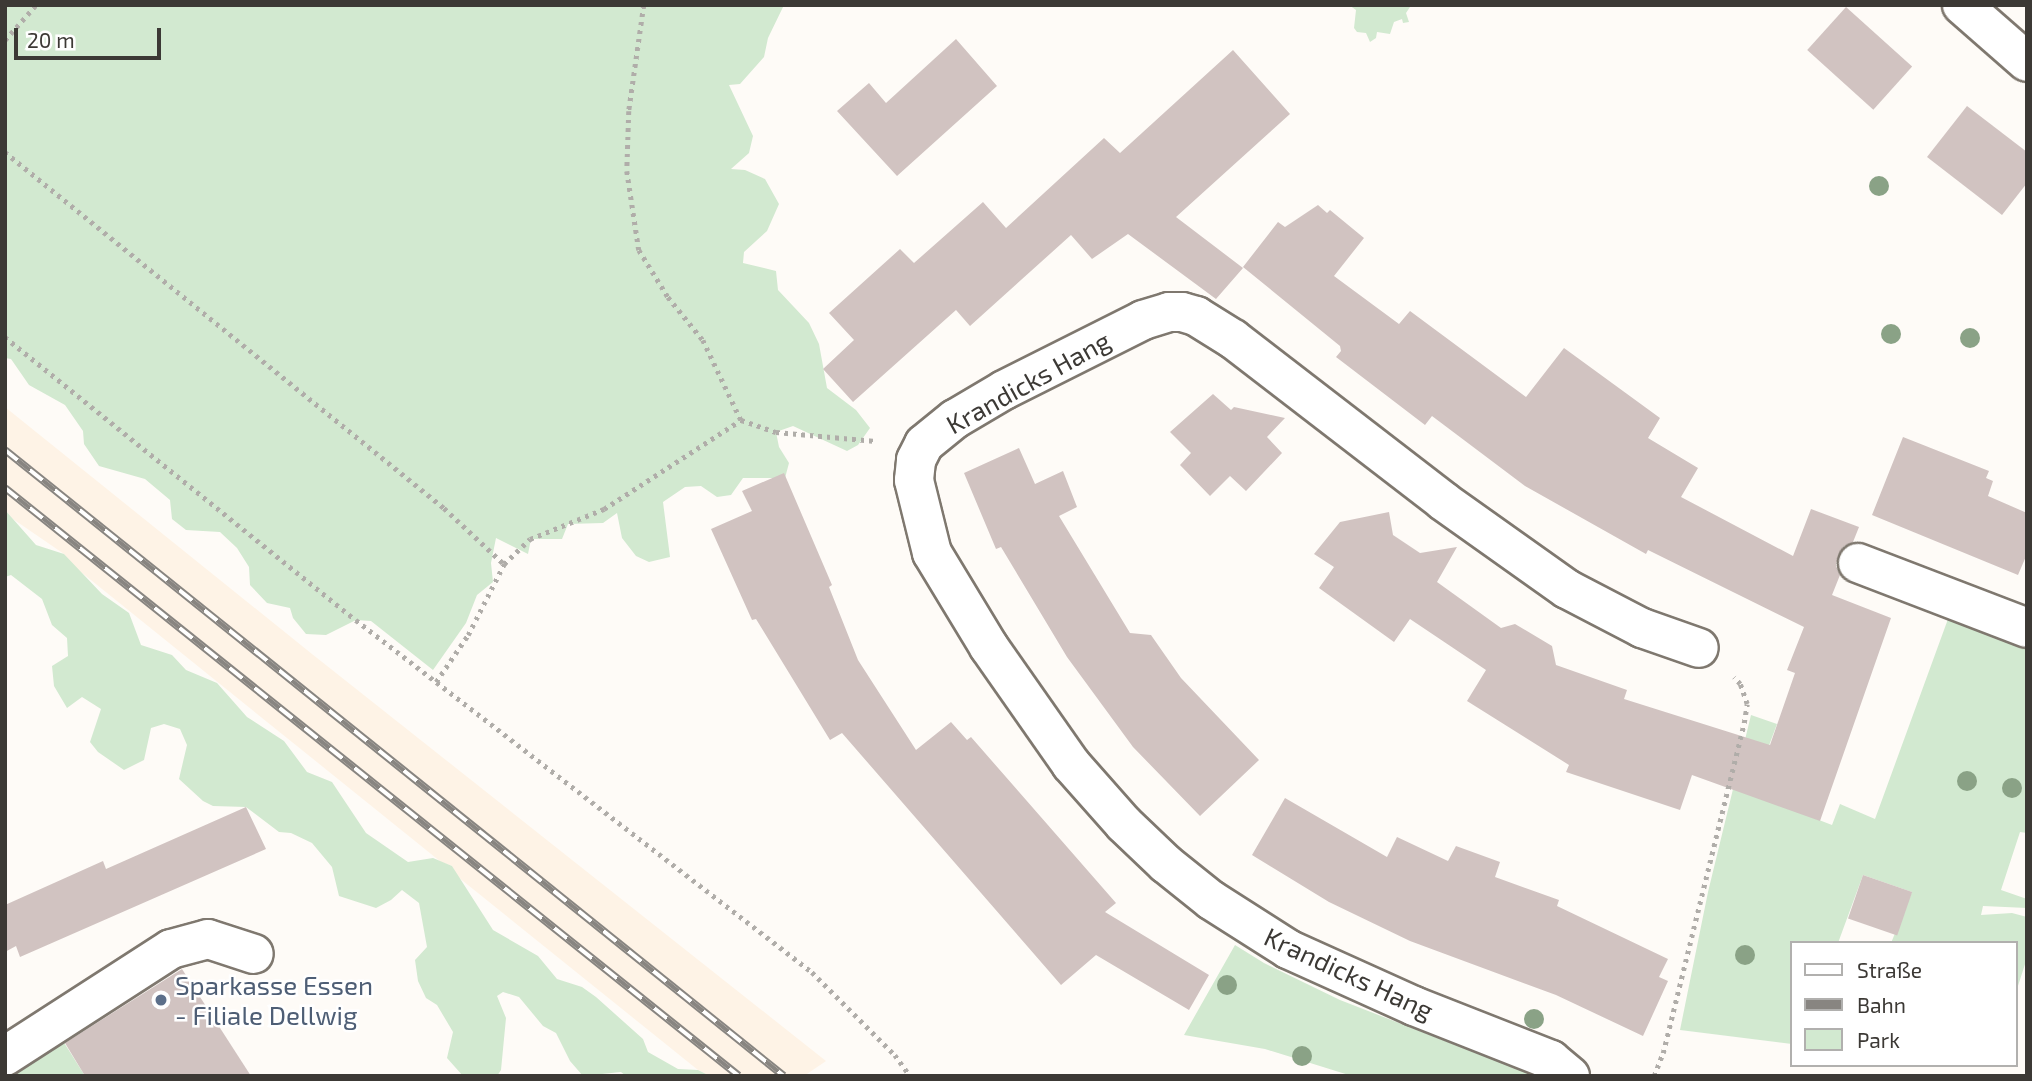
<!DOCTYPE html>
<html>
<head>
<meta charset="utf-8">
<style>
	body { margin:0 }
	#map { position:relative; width:2032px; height:1081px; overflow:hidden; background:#fefbf7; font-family:"Exo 2",sans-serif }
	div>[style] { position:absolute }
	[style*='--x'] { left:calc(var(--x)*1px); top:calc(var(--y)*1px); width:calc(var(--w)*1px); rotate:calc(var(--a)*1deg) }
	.built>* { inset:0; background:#fef3e6 }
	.green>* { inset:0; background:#d2e9d0 }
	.building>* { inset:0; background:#d1c3c1; transform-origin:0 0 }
	.path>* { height:4.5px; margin-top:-2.25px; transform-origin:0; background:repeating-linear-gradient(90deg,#b0ada9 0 3.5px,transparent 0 8.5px) }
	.roads { filter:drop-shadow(2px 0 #7f786f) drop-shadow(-2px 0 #7f786f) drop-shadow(0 2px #7f786f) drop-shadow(0 -2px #7f786f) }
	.minor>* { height:38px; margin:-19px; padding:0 19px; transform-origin:19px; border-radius:19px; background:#fff }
	.rail>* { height:8px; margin-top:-4px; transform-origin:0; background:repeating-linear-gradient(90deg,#fff 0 16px,#888581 0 32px); box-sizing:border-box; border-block:2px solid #888581 }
	.trees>* { width:20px; height:20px; margin:-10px; border-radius:50%; background:#8aa286 }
	.dots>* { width:19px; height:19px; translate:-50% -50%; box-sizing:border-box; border:4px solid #fff; border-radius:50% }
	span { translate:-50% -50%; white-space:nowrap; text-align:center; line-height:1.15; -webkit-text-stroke:5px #fff; paint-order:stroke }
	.street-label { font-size:26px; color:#3c3935 }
	.service-label { font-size:26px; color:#4e5e75 }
	.left { translate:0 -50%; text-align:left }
	.frame { position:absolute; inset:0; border:7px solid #3c3935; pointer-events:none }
	.legend { position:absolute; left:1790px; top:941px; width:228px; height:126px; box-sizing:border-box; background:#fff; border:2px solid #b1b0ae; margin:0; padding:9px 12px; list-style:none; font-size:21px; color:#3c3935 }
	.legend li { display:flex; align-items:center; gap:14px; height:35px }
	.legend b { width:35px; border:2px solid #b1b0ae }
	.scale { position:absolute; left:14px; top:28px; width:147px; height:32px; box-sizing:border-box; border:4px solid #3c3935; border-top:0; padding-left:9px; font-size:21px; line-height:24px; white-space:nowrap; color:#3c3935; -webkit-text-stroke:5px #fff; paint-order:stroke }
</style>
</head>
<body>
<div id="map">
	<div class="built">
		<div style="clip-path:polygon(5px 407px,312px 654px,826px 1061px,804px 1076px,710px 1076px,698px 1070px,458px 877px,452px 866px,441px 862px,76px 568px,64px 554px,13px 519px,5px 510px)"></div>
	</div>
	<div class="green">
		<div style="clip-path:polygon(5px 5px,784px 5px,768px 38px,764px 57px,740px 84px,729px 85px,753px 136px,749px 153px,731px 169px,745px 170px,765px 179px,779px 204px,767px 231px,744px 252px,743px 263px,776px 271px,778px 290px,809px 323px,819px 344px,827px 388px,856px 410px,870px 428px,858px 445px,847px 451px,793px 426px,776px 432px,779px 447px,789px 463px,785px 478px,743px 478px,731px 495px,717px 497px,701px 486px,685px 487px,663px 502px,670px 557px,649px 562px,636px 556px,622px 538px,617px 513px,603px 523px,568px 524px,562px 539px,531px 539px,528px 554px,496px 538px,491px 563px,493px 582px,477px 595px,466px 623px,433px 670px,371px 621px,356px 620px,326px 635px,306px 634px,293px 618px,290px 608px,267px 603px,250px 585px,249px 567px,237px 548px,220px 532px,186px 530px,172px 519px,170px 500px,145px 479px,99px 466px,84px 444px,83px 431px,65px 405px,29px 385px,11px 359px,5px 358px)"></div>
		<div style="clip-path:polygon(1349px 5px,1408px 5px,1410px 7px,1406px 13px,1409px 22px,1403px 23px,1402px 19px,1394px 22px,1390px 34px,1377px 32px,1376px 38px,1370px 42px,1366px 33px,1357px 32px,1354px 28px,1356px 10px)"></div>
		<div style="clip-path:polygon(5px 510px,36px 545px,64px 554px,102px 594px,129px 613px,141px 645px,172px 655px,186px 670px,217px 683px,247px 717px,284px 741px,307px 772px,332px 782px,366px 833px,408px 862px,433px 858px,452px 866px,493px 930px,538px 956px,557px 979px,582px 987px,596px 997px,643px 1039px,648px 1052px,678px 1069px,698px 1070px,710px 1076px,626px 1076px,621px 1072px,583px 1076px,570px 1061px,556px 1033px,543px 1026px,519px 997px,503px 992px,497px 996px,506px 1018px,501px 1070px,497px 1076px,463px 1076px,447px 1058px,453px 1032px,437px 1005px,426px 998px,418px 981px,415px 960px,427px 947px,419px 903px,402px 890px,391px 900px,376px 908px,339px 896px,332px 867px,312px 843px,291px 833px,279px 832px,246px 807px,213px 806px,203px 801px,179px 779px,187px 745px,180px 729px,164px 724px,151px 728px,144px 760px,124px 770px,98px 752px,90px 742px,101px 709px,82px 697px,67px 708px,54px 686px,52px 666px,68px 656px,67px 638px,52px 625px,42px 599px,11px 575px,5px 577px)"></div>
		<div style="clip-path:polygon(1948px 619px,2027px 648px,2027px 833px,2020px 832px,2001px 890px,2027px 899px,2027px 908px,1983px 906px,1981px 915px,2012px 913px,2027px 917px,2027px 958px,2016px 992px,2016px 943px,1891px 943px,1912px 892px,1863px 875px,1838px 943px,1792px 943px,1792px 1044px,1680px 1030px,1708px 892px,1751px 715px,1777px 724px,1751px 794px,1832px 825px,1840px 804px,1875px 819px)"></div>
		<div style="clip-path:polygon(1235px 945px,1264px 963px,1340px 1000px,1535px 1076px,1352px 1076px,1265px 1049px,1184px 1035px)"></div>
		<div style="clip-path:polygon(63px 1041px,85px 1076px,11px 1076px)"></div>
	</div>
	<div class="building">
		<div style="left:1846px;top:7px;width:89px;height:58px;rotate:42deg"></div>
		<div style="clip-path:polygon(956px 39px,997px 86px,897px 176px,837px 111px,869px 83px,886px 103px)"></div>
		<div style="clip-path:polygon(1233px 50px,1290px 114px,1176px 217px,1243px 268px,1216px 299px,1128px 234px,1092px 259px,1071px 235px,970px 326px,956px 310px,853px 402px,823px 369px,854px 340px,829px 313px,900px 249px,914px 263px,983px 202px,1006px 228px,1104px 138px,1120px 153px)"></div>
		<div style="clip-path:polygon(1967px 106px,2027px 152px,2027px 183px,2002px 215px,1927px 157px)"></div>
		<div style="clip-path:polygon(1318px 205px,1327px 213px,1330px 210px,1364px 238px,1334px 276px,1399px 324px,1410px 311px,1526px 397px,1564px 348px,1660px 418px,1648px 438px,1698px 468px,1681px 497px,1793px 556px,1811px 509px,1859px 527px,1853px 542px,1844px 546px,1838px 555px,1836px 566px,1840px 575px,1832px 595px,1891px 618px,1820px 821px,1692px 775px,1680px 810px,1566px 772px,1569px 765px,1467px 701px,1486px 670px,1410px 619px,1394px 642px,1319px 588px,1334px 567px,1314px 554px,1340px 522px,1389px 512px,1393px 535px,1420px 553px,1457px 547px,1437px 582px,1501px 628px,1515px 624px,1552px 646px,1556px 665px,1627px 690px,1624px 699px,1770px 745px,1795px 673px,1787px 670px,1804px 627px,1648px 550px,1646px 554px,1525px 486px,1432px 416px,1425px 425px,1336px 357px,1341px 351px,1340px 346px,1243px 267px,1278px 222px,1285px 227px)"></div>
		<div style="clip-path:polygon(1213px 394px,1231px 410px,1234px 407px,1285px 418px,1267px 437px,1282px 453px,1246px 491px,1230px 476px,1210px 496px,1180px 465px,1191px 453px,1170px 432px)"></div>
		<div style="clip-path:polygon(1903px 437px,1989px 471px,1986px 478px,1993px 481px,1988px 496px,2027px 513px,2027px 554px,2018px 575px,1872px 515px)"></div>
		<div style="clip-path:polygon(1019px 448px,1035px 484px,1063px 471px,1077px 507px,1059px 516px,1130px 633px,1151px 635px,1181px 678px,1259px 760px,1200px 816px,1133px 747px,1067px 657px,1001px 547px,996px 549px,964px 473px)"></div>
		<div style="clip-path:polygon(784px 473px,832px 585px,829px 587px,858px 660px,916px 750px,951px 722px,967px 740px,971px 737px,1116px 903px,1105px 912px,1209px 975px,1189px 1010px,1096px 955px,1061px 985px,842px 733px,830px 740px,756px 619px,752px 620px,711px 529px,752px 511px,742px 491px)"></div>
		<div style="clip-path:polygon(1285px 798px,1387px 857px,1397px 837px,1448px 861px,1456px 846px,1500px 862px,1495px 877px,1559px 900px,1557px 906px,1668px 959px,1659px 977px,1668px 981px,1643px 1036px,1556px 995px,1410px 941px,1329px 902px,1252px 855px)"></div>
		<div style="clip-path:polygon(246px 807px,266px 849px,20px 957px,16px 946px,5px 952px,5px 905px,103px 861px,106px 869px)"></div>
		<div style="left:1863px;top:875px;width:52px;height:46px;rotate:19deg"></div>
		<div style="clip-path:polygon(182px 969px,251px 1076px,85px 1076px,65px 1043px)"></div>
	</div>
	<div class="path">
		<div style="--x:644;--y:5;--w:107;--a:98.1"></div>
		<div style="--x:629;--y:111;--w:60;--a:91.9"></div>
		<div style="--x:627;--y:171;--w:80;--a:81.4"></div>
		<div style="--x:639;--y:250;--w:55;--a:58.3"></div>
		<div style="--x:668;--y:297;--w:55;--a:50.9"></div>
		<div style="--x:703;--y:340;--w:89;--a:64.6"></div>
		<div style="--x:741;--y:420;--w:37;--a:19"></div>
		<div style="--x:776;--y:432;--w:100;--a:5.1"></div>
		<div style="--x:5;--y:40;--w:47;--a:-48.5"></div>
		<div style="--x:5;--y:152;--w:565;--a:39.04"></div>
		<div style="--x:444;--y:508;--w:82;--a:43"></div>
		<div style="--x:5;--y:337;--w:451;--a:38.9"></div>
		<div style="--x:356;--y:620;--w:576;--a:37.67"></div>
		<div style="--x:812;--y:972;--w:117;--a:45"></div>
		<div style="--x:895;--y:1055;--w:26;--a:54"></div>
		<div style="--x:436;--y:682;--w:57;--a:-55.8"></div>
		<div style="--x:468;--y:635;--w:80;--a:-63.1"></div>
		<div style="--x:504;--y:564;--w:36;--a:-44"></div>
		<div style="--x:530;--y:539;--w:80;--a:-22.1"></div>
		<div style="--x:604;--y:509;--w:163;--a:-33"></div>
		<div style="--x:1654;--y:1076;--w:25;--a:-69"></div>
		<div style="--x:1663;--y:1053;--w:340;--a:-76.2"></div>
		<div style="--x:1744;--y:723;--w:19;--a:-81"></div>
		<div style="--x:1747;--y:704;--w:21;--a:-109"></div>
		<div style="--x:1740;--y:684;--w:9;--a:-131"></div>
	</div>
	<div class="roads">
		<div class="minor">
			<div style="--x:1962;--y:5;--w:86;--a:41.2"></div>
			<div style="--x:1858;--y:563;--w:181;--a:21"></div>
			<div style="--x:5;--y:1056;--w:197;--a:-32.8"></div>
			<div style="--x:171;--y:949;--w:38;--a:-15"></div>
			<div style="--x:208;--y:939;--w:48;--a:18.1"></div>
			<div style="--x:1570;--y:1076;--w:25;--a:-140"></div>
			<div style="--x:1551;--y:1060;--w:147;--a:-158.5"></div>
			<div style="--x:1414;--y:1006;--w:138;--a:-155.7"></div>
			<div style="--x:1288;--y:949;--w:91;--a:-147.5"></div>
			<div style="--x:1211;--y:900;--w:58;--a:-141.3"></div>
			<div style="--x:1166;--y:864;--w:58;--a:-136.4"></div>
			<div style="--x:1124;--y:824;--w:80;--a:-131.5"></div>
			<div style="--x:1071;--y:764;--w:143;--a:-125"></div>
			<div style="--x:989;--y:647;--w:110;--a:-121.2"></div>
			<div style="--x:932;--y:553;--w:75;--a:-103.9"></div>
			<div style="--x:914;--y:480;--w:20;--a:-84"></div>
			<div style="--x:916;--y:460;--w:18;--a:-63"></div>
			<div style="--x:924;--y:444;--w:40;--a:-39"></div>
			<div style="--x:955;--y:419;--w:57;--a:-30.6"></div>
			<div style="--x:1004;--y:390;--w:156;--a:-26.7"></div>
			<div style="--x:1143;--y:320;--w:27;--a:-17"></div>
			<div style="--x:1169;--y:312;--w:13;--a:0"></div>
			<div style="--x:1182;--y:312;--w:15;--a:16"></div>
			<div style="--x:1196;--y:316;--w:44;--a:31.9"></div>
			<div style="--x:1233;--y:339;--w:265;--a:37.6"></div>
			<div style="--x:1443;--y:501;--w:152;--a:35.4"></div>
			<div style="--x:1567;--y:589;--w:85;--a:27.5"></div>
			<div style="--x:1642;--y:628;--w:60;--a:19.3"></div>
		</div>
	</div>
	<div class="rail">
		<div style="--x:5;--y:450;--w:999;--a:38.79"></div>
		<div style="--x:5;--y:488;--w:940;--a:38.7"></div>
	</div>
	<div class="trees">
		<div style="left:1879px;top:186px"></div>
		<div style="left:1891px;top:334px"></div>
		<div style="left:1970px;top:338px"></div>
		<div style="left:1967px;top:781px"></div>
		<div style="left:2012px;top:788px"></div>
		<div style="left:1745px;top:955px"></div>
		<div style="left:1227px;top:985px"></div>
		<div style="left:1534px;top:1019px"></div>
		<div style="left:1302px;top:1056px"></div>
	</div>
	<div class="dots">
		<div style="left:161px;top:1000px;background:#5c6f8a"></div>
	</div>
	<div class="street-label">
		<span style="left:1028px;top:382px;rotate:-29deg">Krandicks Hang</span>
		<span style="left:1349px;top:973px;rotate:25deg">Krandicks Hang</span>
	</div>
	<div class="service-label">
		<span class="left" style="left:175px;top:1000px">Sparkasse Essen<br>- Filiale Dellwig</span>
	</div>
	<div class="frame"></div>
	<ul class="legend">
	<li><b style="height:9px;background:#fff"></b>Straße</li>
	<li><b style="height:9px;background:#888581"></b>Bahn</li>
	<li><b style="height:19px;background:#d2e9d0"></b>Park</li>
	</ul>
	<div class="scale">20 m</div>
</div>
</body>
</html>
